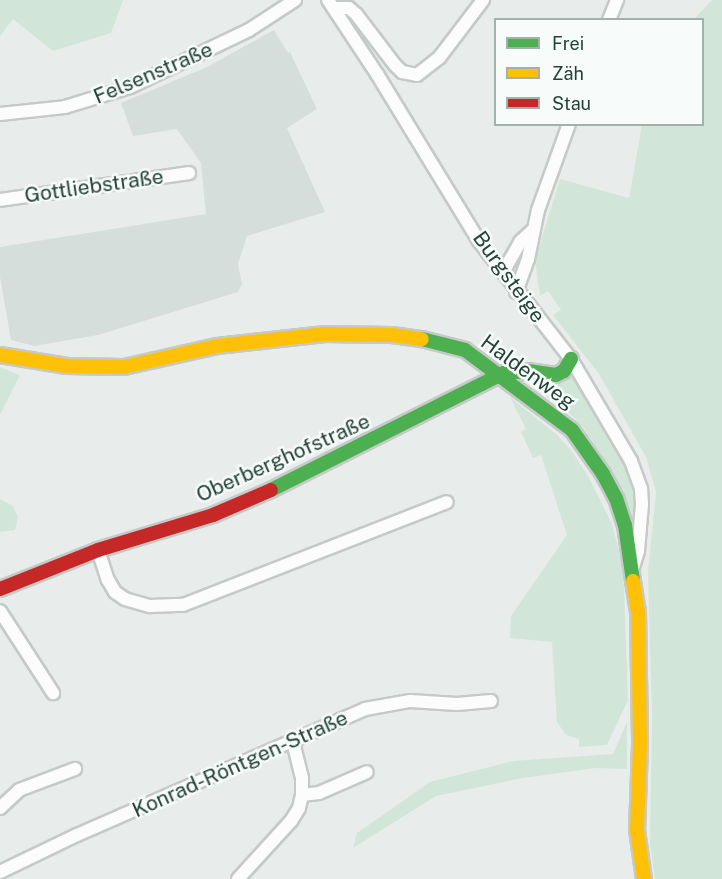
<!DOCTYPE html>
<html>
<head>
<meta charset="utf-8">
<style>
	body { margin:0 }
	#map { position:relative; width:722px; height:879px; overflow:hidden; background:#e8edeb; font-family:"Public Sans",sans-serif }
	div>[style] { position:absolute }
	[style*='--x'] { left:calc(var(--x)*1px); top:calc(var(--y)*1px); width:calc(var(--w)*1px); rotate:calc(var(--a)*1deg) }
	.built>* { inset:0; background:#d6dedb }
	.green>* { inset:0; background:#d1e6d8 }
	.roads { filter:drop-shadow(2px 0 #c5cac8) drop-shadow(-2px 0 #c5cac8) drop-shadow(0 2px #c5cac8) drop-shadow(0 -2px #c5cac8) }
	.street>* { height:12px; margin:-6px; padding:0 6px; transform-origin:6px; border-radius:6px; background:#fcfcfc }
	.fast>* { height:14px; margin:-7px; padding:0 7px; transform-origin:7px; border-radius:7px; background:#4caf50 }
	.slow>* { height:14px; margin:-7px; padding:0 7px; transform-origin:7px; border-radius:7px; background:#ffc107 }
	.jam>* { height:14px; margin:-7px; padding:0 7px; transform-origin:7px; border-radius:7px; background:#c62828 }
	span { translate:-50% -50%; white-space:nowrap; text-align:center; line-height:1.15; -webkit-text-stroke:5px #f7fbf9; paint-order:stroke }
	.street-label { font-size:21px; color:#24423a }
	.legend { position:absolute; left:494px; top:18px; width:210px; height:108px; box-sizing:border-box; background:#f7fbf9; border:2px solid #a3b1ad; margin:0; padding:8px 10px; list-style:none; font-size:18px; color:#24423a }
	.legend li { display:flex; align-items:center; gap:12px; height:30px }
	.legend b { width:30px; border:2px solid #a3b1ad }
</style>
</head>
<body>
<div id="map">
	<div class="built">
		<div style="clip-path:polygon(274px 30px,288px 53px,290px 52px,317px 109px,287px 128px,325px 212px,247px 236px,238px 264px,242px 284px,238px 292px,98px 335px,34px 346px,11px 340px,0 277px,0 247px,206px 214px,201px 163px,177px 129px,133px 136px,121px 103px,207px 67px)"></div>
	</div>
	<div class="green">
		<div style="clip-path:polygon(0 0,123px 0,111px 33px,53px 51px,13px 19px,0 36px)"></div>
		<div style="clip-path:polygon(712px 0,722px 0,722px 879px,655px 879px,650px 844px,652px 715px,648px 572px,656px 492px,646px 457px,599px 374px,553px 315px,561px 310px,548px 291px,540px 296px,535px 260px,560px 179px,629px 198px,642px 125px,702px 124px,702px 20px,694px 19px)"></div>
		<div style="clip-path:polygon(0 367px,20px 375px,0 415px)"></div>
		<div style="clip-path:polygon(574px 374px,622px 454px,638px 496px,637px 533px,611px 469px,583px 427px,566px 410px,519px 378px,548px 384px)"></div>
		<div style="clip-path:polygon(510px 397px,556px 434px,571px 450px,588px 476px,612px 524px,620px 555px,624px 587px,628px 700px,607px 745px,579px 747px,579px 739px,566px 735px,557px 722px,552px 642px,510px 638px,511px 616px,567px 535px,541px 455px,533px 458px,521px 432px,526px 429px)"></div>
		<div style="clip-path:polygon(0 499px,13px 506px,18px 517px,15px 530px,0 532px)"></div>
		<div style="clip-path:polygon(627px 722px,627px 769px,596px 768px,523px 778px,436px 796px,353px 848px,357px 833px,430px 782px,513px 761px,613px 754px)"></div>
	</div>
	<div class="roads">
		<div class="street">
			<div style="--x:328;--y:0;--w:89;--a:56.5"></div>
			<div style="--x:377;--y:74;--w:196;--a:58.6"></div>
			<div style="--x:479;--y:241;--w:150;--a:52.1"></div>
			<div style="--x:571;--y:359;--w:118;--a:59.5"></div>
			<div style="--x:631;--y:461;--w:30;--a:70"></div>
			<div style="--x:641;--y:489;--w:15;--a:86"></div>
			<div style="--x:642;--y:504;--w:47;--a:94.9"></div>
			<div style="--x:638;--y:551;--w:17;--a:107"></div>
			<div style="--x:335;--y:8;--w:14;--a:0"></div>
			<div style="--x:349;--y:8;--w:9;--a:41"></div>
			<div style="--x:356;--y:14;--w:64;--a:52.6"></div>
			<div style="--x:395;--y:65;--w:10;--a:45"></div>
			<div style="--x:402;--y:72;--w:15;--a:11"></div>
			<div style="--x:417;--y:75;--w:28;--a:-38"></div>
			<div style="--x:439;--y:58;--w:73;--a:-52.8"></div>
			<div style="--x:609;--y:20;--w:22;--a:-68"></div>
			<div style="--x:0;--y:114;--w:65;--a:-6.1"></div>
			<div style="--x:65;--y:107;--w:68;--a:-17.1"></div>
			<div style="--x:130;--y:87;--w:132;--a:-25.6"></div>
			<div style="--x:249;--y:30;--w:55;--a:-33.1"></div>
			<div style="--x:0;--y:200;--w:191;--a:-8.1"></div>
			<div style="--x:503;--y:272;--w:34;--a:-60"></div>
			<div style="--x:520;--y:242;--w:16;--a:-43"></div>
			<div style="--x:516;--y:292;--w:35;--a:-70"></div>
			<div style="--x:528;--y:259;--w:50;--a:-78.5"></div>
			<div style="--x:538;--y:210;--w:91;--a:-70.2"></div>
			<div style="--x:98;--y:550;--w:32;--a:72"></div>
			<div style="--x:108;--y:580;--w:14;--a:60"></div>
			<div style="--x:115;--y:592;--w:12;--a:35"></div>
			<div style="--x:125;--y:599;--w:26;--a:16"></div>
			<div style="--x:150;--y:606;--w:33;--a:-2"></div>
			<div style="--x:183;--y:605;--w:283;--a:-21.3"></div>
			<div style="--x:0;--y:611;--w:98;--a:57.1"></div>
			<div style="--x:302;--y:795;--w:17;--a:-7"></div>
			<div style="--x:319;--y:793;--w:52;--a:-23.6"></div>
			<div style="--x:0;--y:808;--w:26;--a:-43"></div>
			<div style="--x:19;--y:790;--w:60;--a:-20.6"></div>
			<div style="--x:0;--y:872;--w:85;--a:-25.7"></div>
			<div style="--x:77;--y:835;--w:314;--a:-23.6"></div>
			<div style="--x:365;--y:709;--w:46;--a:-10.1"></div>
			<div style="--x:410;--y:701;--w:47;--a:3.7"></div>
			<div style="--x:457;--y:704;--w:34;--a:-5"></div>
			<div style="--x:238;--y:879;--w:79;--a:-47.6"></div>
			<div style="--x:291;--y:821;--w:15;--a:-58"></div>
			<div style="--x:299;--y:808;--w:13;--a:-77"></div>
			<div style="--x:302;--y:795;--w:17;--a:-90"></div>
			<div style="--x:302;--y:778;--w:37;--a:-104"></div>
		</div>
		<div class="fast">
			<div style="--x:422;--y:339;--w:44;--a:14.3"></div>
			<div style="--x:465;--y:350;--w:134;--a:36.8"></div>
			<div style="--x:572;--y:430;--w:54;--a:54.8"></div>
			<div style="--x:603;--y:474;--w:27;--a:62"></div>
			<div style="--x:616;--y:498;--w:28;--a:72"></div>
			<div style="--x:625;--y:525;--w:57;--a:81.9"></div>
			<div style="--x:271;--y:490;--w:261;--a:-26.7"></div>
			<div style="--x:504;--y:373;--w:24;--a:-5"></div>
			<div style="--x:528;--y:371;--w:28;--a:8"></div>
			<div style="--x:556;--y:375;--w:9;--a:-27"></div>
			<div style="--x:564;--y:371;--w:14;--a:-60"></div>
		</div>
		<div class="slow">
			<div style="--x:0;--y:355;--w:68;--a:9.3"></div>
			<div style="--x:67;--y:366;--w:57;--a:1"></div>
			<div style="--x:124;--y:367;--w:95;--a:-12.7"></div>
			<div style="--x:217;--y:346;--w:109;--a:-6.3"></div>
			<div style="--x:325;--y:334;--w:67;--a:0.9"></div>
			<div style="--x:392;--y:335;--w:30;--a:8"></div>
			<div style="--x:633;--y:581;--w:31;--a:81"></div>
			<div style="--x:638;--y:612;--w:133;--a:89.1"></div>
			<div style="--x:640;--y:745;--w:85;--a:92"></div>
			<div style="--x:637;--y:830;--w:49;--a:81.9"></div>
		</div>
		<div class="jam">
			<div style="--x:0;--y:589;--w:105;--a:-21.7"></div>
			<div style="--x:98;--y:550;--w:120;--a:-16.9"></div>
			<div style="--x:213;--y:515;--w:63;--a:-23.3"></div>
		</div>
	</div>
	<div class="street-label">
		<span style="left:153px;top:73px;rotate:-23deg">Felsenstraße</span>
		<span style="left:94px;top:186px;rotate:-8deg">Gottliebstraße</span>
		<span style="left:509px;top:277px;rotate:54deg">Burgsteige</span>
		<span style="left:528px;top:372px;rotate:36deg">Haldenweg</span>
		<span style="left:283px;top:458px;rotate:-24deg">Oberberghofstraße</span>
		<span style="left:240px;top:764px;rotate:-24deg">Konrad-Röntgen-Straße</span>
	</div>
	<ul class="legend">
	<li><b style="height:8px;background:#4caf50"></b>Frei</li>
	<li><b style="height:8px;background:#ffc107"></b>Zäh</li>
	<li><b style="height:8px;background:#c62828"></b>Stau</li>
	</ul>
</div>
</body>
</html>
